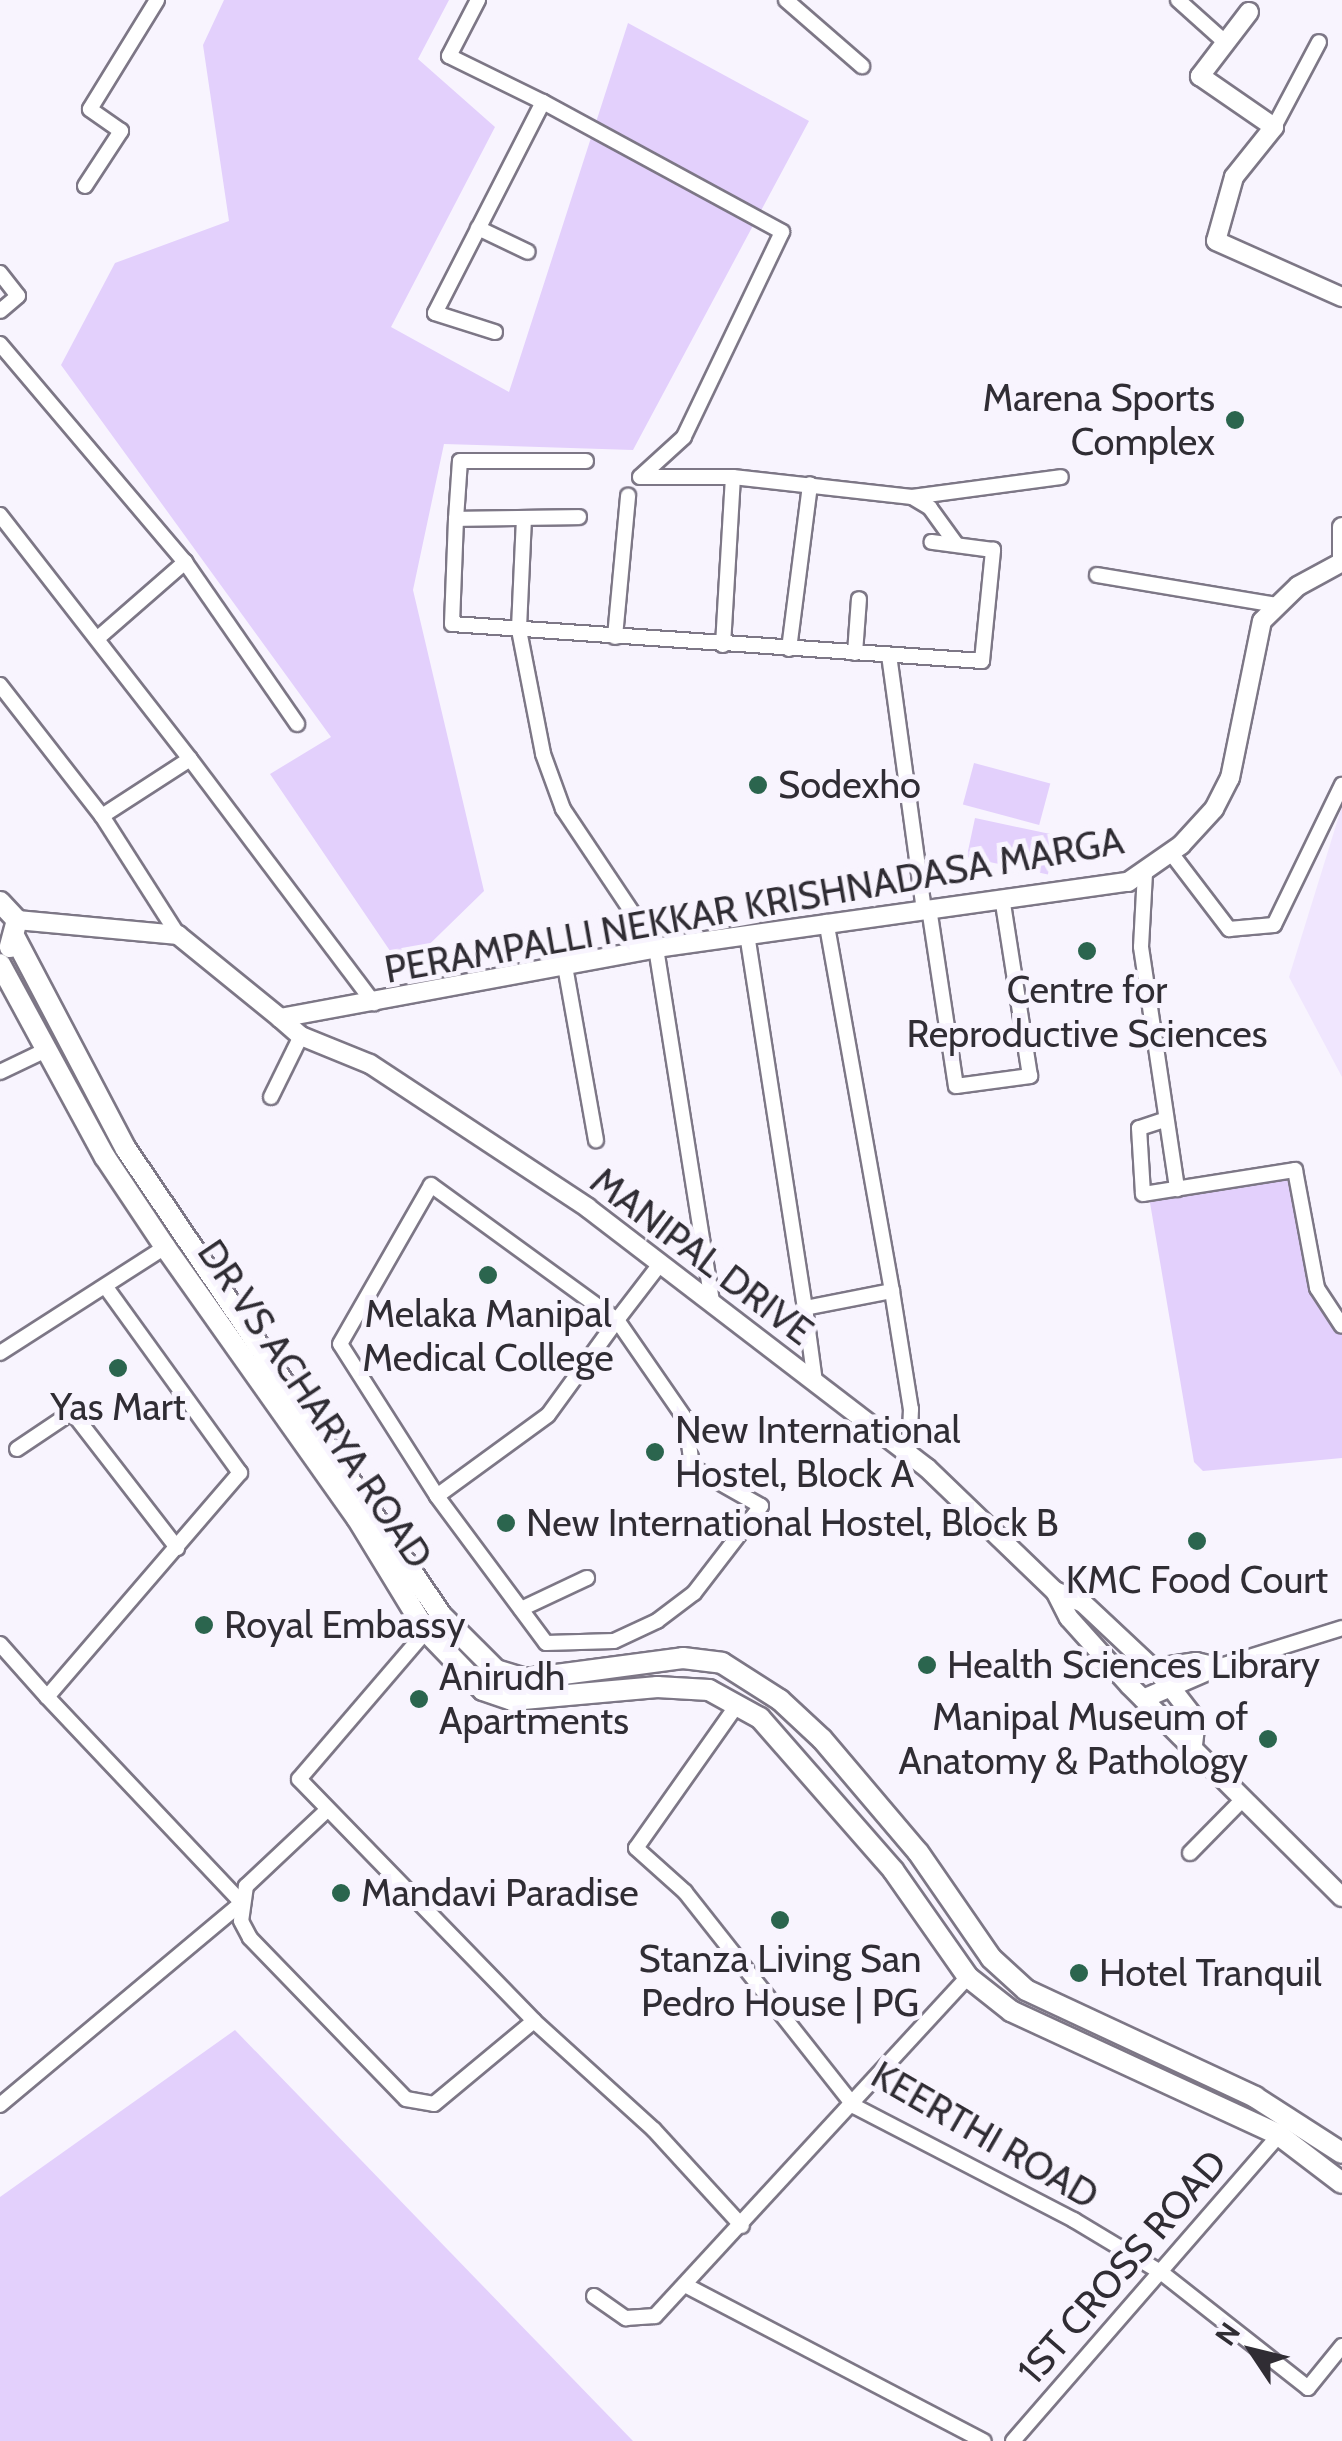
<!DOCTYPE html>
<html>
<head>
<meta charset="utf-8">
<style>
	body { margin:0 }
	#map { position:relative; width:1342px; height:2441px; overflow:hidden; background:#f8f4fe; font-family:Cabin,sans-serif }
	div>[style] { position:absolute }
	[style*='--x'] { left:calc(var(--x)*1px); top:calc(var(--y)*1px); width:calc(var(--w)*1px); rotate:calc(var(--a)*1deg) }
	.built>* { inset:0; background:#f0e6fe }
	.green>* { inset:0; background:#e3d0fc; transform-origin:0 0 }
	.roads { filter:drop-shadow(2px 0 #7d7786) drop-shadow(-2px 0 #7d7786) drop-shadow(0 2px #7d7786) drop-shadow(0 -2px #7d7786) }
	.minor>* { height:14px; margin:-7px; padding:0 7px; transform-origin:7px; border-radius:7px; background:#fff }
	.tertiary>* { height:18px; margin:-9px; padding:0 9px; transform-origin:9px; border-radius:9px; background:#fff }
	.secondary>* { height:20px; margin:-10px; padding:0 10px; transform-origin:10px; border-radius:10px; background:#fff }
	.dots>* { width:28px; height:28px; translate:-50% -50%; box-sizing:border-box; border:5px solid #f8f4fe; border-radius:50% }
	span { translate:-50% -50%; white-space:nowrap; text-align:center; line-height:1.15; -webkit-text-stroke:10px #f8f4fe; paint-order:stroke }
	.poi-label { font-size:38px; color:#302d34 }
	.right { translate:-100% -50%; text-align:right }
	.left { translate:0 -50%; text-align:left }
	.street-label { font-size:38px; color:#302d34 }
	.north { position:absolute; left:1202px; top:2301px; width:100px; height:100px; -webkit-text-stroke:8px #f8f4fe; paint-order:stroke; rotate:305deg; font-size:28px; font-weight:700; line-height:40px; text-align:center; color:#302d34 }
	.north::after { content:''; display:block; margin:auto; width:35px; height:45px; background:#302d34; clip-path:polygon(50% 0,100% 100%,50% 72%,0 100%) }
</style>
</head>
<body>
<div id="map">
	<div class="built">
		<div style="clip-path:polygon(1342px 806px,1342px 1077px,1289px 977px)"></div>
	</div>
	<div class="green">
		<div style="clip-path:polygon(224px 0,449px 0,418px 59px,495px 127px,391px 327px,509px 392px,628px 23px,809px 121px,633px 450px,444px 444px,413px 590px,484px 891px,403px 970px,270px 774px,331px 737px,61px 365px,115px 263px,229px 221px,203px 45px)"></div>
		<div style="left:974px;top:763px;width:79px;height:43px;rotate:15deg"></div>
		<div style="left:975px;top:818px;width:83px;height:40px;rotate:12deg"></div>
		<div style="clip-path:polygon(1294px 1173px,1316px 1287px,1342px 1326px,1342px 1458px,1203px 1471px,1194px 1462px,1149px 1197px)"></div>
		<div style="clip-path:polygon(235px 2030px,633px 2441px,0 2441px,0 2197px)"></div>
	</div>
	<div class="roads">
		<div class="minor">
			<div style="--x:478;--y:0;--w:63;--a:117.4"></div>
			<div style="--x:449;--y:56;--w:105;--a:26.1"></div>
			<div style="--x:543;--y:102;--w:237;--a:117.1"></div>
			<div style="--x:435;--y:313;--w:63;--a:17.6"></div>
			<div style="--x:786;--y:0;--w:101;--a:41"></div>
			<div style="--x:1178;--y:0;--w:63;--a:41.8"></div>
			<div style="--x:543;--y:102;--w:272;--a:28.5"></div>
			<div style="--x:782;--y:232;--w:227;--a:115.6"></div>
			<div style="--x:684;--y:437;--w:59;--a:137.7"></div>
			<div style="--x:1274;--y:127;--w:96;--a:-62.1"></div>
			<div style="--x:85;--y:186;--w:66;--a:-56.8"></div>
			<div style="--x:121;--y:131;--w:38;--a:-145"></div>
			<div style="--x:90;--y:109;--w:128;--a:-58.4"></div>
			<div style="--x:478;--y:228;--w:55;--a:25.6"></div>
			<div style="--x:0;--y:273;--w:29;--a:52"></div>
			<div style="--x:18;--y:296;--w:23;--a:140"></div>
			<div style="--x:0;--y:344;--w:286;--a:49.7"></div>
			<div style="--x:640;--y:477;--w:93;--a:0"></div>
			<div style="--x:733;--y:477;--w:180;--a:6.4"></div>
			<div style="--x:912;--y:497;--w:21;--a:31"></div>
			<div style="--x:930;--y:508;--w:44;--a:54.2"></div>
			<div style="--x:912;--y:497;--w:150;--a:-7.6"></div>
			<div style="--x:0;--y:515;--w:309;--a:52.1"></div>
			<div style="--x:190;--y:759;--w:105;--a:147.1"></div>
			<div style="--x:579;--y:517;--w:123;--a:179.1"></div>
			<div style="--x:456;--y:519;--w:105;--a:92.2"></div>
			<div style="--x:452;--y:624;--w:531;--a:3.99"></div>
			<div style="--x:982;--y:661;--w:112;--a:-84.3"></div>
			<div style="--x:993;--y:550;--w:62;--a:-172.5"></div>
			<div style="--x:524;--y:518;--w:112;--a:92.6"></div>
			<div style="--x:519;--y:630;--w:126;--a:79"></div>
			<div style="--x:543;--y:754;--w:59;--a:70"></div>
			<div style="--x:563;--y:809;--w:167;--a:56.2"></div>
			<div style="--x:656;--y:948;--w:359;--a:81"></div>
			<div style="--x:456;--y:519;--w:58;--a:-86.1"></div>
			<div style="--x:460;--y:461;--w:126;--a:0"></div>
			<div style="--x:1097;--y:575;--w:181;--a:9.5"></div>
			<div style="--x:615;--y:637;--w:142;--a:-84.7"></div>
			<div style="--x:98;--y:638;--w:116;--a:-41.1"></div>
			<div style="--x:185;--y:562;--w:197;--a:55.3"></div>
			<div style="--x:723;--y:645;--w:168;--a:-86.6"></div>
			<div style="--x:789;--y:649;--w:166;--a:-82.7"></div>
			<div style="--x:855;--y:653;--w:54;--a:-85.8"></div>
			<div style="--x:889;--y:655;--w:256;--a:82.2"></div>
			<div style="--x:0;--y:685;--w:166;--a:52.1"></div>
			<div style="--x:102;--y:816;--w:141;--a:57.4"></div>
			<div style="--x:190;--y:759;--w:306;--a:53"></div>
			<div style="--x:1171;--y:853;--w:96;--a:52.7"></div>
			<div style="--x:1229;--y:929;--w:45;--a:-5.1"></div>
			<div style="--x:1274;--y:925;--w:156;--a:-64.1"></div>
			<div style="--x:1145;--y:873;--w:74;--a:93.1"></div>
			<div style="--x:1141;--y:947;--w:245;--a:81.5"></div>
			<div style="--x:929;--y:908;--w:180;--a:81.4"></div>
			<div style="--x:956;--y:1086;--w:75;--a:-7.7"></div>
			<div style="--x:1030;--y:1076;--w:180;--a:-98.9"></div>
			<div style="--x:747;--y:934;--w:378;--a:81.2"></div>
			<div style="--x:805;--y:1308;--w:89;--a:-11.1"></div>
			<div style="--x:892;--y:1291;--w:375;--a:-100.1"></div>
			<div style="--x:565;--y:966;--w:177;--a:79.9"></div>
			<div style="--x:0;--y:1072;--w:53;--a:-25.6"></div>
			<div style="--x:271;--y:1097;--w:68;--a:-63.8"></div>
			<div style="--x:1164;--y:1120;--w:26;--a:162"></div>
			<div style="--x:1139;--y:1128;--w:66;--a:86.5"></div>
			<div style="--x:1143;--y:1194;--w:154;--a:-9"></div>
			<div style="--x:1295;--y:1170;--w:120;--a:79.4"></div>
			<div style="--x:1317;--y:1288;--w:45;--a:56.7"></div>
			<div style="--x:892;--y:1291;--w:120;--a:80.9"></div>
			<div style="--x:911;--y:1409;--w:45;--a:92.5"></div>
			<div style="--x:805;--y:1308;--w:75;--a:82.3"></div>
			<div style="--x:0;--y:1353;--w:196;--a:-32.7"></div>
			<div style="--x:17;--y:1449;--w:66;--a:-33.9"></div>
			<div style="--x:72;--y:1412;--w:172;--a:52.3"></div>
			<div style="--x:437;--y:1496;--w:180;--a:-122.5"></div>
			<div style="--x:340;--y:1344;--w:183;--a:-60.2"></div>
			<div style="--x:431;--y:1185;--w:230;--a:36"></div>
			<div style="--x:617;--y:1320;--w:121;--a:55.4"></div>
			<div style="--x:686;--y:1420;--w:47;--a:82.7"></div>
			<div style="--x:692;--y:1467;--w:79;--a:29.5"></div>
			<div style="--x:761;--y:1506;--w:110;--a:127.6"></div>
			<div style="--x:694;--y:1593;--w:46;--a:142.9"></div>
			<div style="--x:657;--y:1621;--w:47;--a:155.1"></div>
			<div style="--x:614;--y:1641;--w:68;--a:178.3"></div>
			<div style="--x:546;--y:1643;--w:183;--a:-126.6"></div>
			<div style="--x:437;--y:1496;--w:137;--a:-36.1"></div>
			<div style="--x:548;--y:1415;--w:117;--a:-54"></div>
			<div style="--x:617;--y:1320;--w:71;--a:-52.5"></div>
			<div style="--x:521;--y:1609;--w:73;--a:-25.2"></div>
			<div style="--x:426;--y:1631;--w:195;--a:130.6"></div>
			<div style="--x:299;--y:1779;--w:337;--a:45.8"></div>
			<div style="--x:534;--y:2021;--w:162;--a:42.2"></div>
			<div style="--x:654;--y:2130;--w:130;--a:47.5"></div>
			<div style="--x:0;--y:1644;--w:71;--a:48.4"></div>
			<div style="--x:47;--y:1697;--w:296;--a:-49.3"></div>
			<div style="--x:240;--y:1473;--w:229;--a:-125.8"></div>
			<div style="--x:1217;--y:1667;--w:131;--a:-17.3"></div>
			<div style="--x:737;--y:1705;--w:175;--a:125.2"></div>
			<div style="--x:636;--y:1848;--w:66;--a:41.9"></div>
			<div style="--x:685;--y:1892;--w:273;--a:51.7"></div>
			<div style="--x:854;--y:2106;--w:248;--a:27.4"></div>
			<div style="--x:1074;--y:2220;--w:103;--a:31.1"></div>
			<div style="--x:1162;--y:2273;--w:186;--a:38.2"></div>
			<div style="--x:1308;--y:2388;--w:54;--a:-51"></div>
			<div style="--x:326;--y:1811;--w:110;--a:136.8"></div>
			<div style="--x:246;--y:1886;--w:35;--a:98"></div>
			<div style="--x:241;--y:1921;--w:19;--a:62"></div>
			<div style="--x:250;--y:1938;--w:224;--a:45.9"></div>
			<div style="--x:406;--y:2099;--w:28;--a:10"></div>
			<div style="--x:434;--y:2104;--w:130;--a:-39.7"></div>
			<div style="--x:1190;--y:1853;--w:77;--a:-45.5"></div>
			<div style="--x:0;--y:2105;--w:315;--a:-39.9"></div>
			<div style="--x:242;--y:1903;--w:284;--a:-133.4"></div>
			<div style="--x:685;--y:2285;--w:337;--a:27.6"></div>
			<div style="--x:594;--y:2296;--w:39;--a:35"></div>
			<div style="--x:626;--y:2318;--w:29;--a:-4"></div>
			<div style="--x:655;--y:2316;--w:461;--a:-47.3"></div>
			<div style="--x:1013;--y:2441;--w:405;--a:-49"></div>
		</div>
		<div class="tertiary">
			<div style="--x:1249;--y:12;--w:81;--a:127.4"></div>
			<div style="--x:1200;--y:76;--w:90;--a:34.6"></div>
			<div style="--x:1274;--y:127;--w:64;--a:128.7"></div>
			<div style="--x:1234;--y:177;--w:66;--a:105.7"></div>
			<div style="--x:1216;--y:241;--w:138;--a:24"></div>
			<div style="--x:17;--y:920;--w:162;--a:5.3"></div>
			<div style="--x:178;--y:935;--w:132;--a:39.1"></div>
			<div style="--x:280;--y:1018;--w:382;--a:-10.5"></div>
			<div style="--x:656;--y:948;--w:477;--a:-8"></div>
			<div style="--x:1128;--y:882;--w:65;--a:-34.9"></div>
			<div style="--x:1181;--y:845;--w:49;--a:-47.5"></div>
			<div style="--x:1214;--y:809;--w:35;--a:-63"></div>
			<div style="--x:1230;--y:778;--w:160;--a:-78.5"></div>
			<div style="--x:1262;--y:621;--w:50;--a:-44.2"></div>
			<div style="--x:1298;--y:586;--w:50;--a:-28.6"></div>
			<div style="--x:1342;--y:562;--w:35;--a:-90"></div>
			<div style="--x:280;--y:1018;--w:28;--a:41"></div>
			<div style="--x:301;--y:1036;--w:74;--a:22.1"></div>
			<div style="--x:370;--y:1064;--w:261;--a:33.4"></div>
			<div style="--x:588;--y:1208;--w:427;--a:37.5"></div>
			<div style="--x:927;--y:1468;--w:178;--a:43.9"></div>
			<div style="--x:1055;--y:1591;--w:30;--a:63"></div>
			<div style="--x:1069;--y:1618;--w:91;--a:48.1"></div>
			<div style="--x:1130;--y:1686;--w:299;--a:44.9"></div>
			<div style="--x:1055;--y:1591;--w:30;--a:23"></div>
			<div style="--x:1083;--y:1603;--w:112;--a:43.2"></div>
			<div style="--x:1165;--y:1680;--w:51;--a:52.2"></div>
			<div style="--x:1196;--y:1720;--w:24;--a:97"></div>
			<div style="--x:1144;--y:1670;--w:53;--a:-8.7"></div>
			<div style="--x:1196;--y:1662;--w:22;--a:13"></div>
			<div style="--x:1143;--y:1699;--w:81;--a:-23.4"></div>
		</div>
		<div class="secondary">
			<div style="--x:0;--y:902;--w:25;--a:47"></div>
			<div style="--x:17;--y:920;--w:28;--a:105"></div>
			<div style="--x:15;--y:938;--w:238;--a:62.3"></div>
			<div style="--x:126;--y:1149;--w:562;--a:55.94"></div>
			<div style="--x:441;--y:1615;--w:78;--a:45"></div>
			<div style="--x:496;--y:1670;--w:31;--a:17"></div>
			<div style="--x:526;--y:1679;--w:158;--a:-7.6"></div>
			<div style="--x:683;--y:1658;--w:39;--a:7"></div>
			<div style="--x:722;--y:1663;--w:69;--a:32.5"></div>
			<div style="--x:780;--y:1700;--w:57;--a:42.9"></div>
			<div style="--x:822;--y:1739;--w:148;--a:49.7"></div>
			<div style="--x:918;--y:1852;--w:129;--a:55.4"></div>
			<div style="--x:991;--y:1958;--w:47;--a:42.4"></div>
			<div style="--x:1026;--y:1990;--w:253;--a:25"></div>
			<div style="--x:1255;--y:2097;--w:103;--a:32.8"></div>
			<div style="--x:0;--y:964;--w:220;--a:61.5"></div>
			<div style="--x:105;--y:1157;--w:108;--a:56.3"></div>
			<div style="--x:165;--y:1247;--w:332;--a:54.7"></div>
			<div style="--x:357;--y:1518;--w:132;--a:58.6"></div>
			<div style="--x:426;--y:1631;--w:82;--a:46"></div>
			<div style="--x:483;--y:1690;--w:31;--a:19"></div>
			<div style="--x:512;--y:1700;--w:146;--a:-5.1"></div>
			<div style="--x:657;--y:1687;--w:52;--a:3.3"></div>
			<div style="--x:709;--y:1690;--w:58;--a:28.8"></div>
			<div style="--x:760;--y:1718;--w:202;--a:48.8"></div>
			<div style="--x:893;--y:1870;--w:131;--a:55"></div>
			<div style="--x:968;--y:1977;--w:55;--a:38.3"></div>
			<div style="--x:1011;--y:2011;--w:295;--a:24.8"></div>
			<div style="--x:1279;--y:2135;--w:79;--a:37.3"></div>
		</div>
	</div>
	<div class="dots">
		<div style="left:1235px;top:420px;background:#2b654e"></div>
		<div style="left:758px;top:785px;background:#2b654e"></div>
		<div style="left:1087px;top:951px;background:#2b654e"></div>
		<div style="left:488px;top:1275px;background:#2b654e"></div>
		<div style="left:118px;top:1368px;background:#2b654e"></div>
		<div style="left:655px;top:1452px;background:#2b654e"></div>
		<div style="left:506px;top:1523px;background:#2b654e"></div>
		<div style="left:1197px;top:1541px;background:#2b654e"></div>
		<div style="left:204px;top:1625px;background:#2b654e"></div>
		<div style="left:927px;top:1665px;background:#2b654e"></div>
		<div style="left:419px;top:1699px;background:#2b654e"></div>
		<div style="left:1268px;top:1739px;background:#2b654e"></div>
		<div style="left:341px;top:1893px;background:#2b654e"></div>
		<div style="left:780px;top:1920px;background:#2b654e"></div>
		<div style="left:1079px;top:1973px;background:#2b654e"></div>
	</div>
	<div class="poi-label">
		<span class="right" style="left:1215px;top:420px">Marena Sports<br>Complex</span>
		<span class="left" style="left:778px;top:785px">Sodexho</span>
		<span style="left:1087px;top:1012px">Centre for<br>Reproductive Sciences</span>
		<span style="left:488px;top:1336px">Melaka Manipal<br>Medical College</span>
		<span style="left:118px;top:1407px">Yas Mart</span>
		<span class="left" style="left:675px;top:1452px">New International<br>Hostel, Block A</span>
		<span class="left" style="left:526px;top:1523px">New International Hostel, Block B</span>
		<span style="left:1197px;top:1580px">KMC Food Court</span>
		<span class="left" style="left:224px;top:1625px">Royal Embassy</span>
		<span class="left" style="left:947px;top:1665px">Health Sciences Library</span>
		<span class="left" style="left:439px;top:1699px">Anirudh<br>Apartments</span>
		<span class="right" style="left:1248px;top:1739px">Manipal Museum of<br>Anatomy &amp; Pathology</span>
		<span class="left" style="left:361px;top:1893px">Mandavi Paradise</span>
		<span style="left:780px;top:1981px">Stanza Living San<br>Pedro House | PG</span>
		<span class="left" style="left:1099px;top:1973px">Hotel Tranquil</span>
	</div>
	<div class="street-label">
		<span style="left:754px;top:905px;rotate:-10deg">PERAMPALLI NEKKAR KRISHNADASA MARGA</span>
		<span style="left:702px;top:1256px;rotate:37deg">MANIPAL DRIVE</span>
		<span style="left:315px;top:1404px;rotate:56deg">DR VS ACHARYA ROAD</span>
		<span style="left:985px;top:2135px;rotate:30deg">KEERTHI ROAD</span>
		<span style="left:1122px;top:2267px;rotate:-49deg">1ST CROSS ROAD</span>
	</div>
	<div class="north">N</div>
</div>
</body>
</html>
